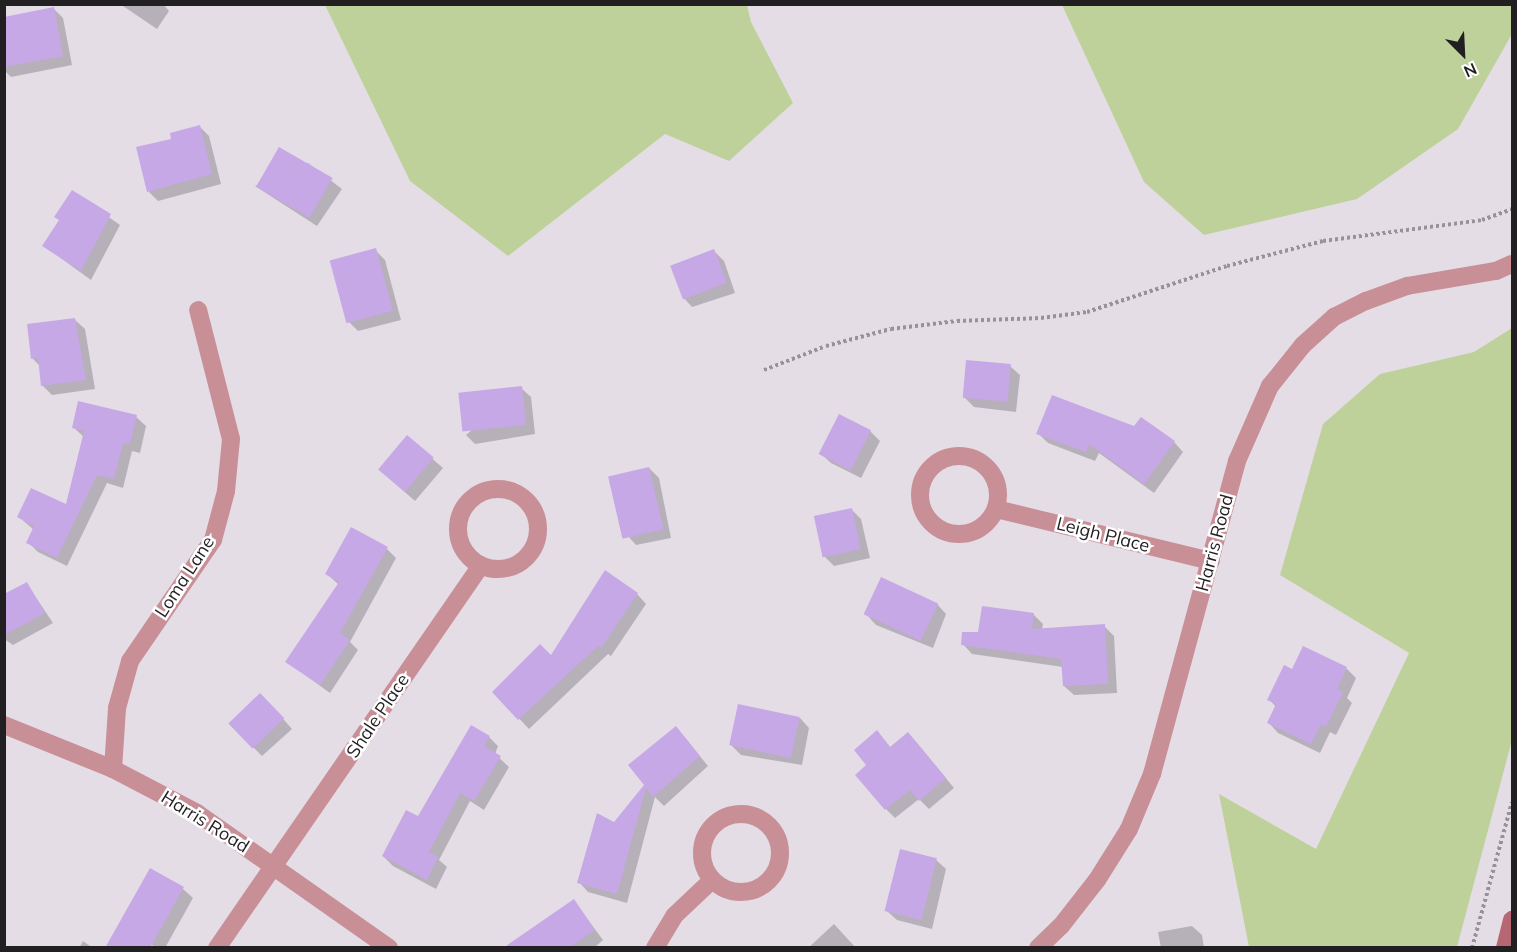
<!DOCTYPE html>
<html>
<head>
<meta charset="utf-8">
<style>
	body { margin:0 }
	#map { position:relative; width:1517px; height:952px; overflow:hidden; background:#e4dde6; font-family:Mulish,sans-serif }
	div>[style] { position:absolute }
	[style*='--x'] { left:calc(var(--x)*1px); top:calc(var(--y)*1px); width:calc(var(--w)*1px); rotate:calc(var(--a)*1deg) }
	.green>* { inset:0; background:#bfd19b }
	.shadow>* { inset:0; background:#0003 }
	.building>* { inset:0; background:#c7a8e7; transform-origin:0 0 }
	.path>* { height:4px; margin-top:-2px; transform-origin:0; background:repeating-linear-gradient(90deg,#979299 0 3px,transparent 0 6px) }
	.street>* { height:18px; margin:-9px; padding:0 9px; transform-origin:9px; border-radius:9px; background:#c88f97 }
	.street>.ring { margin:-9px; padding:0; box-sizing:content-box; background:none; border:18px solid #c88f97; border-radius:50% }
	.secondary>* { height:18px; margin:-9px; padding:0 9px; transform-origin:9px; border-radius:9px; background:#b76773 }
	span { translate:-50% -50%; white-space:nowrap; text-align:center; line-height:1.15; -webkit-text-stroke:5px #fff; paint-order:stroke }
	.street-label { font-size:18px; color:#221f22 }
	.frame { position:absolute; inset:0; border:6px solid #221f22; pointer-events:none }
	.north { position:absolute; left:1433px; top:24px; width:60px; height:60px; -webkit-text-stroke:4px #fff; paint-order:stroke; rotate:156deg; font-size:16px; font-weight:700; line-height:24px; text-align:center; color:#221f22 }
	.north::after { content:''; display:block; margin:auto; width:21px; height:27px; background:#221f22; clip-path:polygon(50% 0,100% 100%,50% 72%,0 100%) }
</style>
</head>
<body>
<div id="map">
	<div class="green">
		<div style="clip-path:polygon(325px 5px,747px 5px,751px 22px,793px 103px,729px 161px,665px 134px,508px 256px,410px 181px)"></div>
		<div style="clip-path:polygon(1062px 5px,1512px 5px,1512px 34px,1458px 129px,1357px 199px,1204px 235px,1144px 182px)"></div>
		<div style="clip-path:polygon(1512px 328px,1512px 740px,1457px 947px,1249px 947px,1219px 794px,1316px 849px,1409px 653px,1280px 575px,1323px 424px,1380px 374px,1474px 352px)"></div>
	</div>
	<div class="shadow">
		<div style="clip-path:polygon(120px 4px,163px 4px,169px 11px,157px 29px)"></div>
		<div style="clip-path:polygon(54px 9px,63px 18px,72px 65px,11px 77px,4px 70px,4px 18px)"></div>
		<div style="clip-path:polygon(200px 127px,209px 136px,221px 184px,158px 201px,149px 192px,138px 148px,173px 140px)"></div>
		<div style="clip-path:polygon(308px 163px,342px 189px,317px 226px,255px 186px)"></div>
		<div style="clip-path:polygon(73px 192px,120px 225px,91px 280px,44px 246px,60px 221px,56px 217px)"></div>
		<div style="clip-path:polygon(375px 250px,385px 260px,401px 320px,358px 331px,348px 321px)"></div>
		<div style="clip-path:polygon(714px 251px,724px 261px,735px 293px,692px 307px,683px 297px)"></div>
		<div style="clip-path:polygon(75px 320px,85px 329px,95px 389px,52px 395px,42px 385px,40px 366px,33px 359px)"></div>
		<div style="clip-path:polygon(1010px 366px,1020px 375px,1016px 412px,974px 407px,964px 397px)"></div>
		<div style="clip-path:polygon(521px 388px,531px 397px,535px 434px,475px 444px,466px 435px)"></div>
		<div style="clip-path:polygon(136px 417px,146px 426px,140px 453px,132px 451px,123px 488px,107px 483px,67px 566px,38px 552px,28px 542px,34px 530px,19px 517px,67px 507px,84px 437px,73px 427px)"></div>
		<div style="clip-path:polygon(870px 431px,880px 441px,861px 478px,831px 463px,821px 454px)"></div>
		<div style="clip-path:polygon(1038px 433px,1174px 442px,1183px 452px,1154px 493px,1099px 453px,1095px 461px,1048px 443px)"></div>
		<div style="clip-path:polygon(407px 437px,443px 468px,415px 501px,390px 479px)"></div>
		<div style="clip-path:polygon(649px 468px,659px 478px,671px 538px,636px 545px,627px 535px,610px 477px)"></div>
		<div style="clip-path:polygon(852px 510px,861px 519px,870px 558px,834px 566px,824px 556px)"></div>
		<div style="clip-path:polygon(387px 549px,396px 558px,350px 642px,358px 650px,330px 693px,287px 662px,339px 585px,327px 574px)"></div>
		<div style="clip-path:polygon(27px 584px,53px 623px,13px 645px,4px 639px,4px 596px)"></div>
		<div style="clip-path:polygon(637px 594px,646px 604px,611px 656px,608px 654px,529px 729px,494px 692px,551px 657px)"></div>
		<div style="clip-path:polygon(937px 604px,946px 614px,933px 648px,876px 625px,867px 615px)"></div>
		<div style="clip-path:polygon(1033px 614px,1043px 624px,1042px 629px,1104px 626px,1114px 636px,1117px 693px,1074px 695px,1064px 686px,1063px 667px,972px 654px,963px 644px,980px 633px)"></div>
		<div style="clip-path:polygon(1303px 648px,1347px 669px,1356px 678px,1347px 698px,1352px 703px,1336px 735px,1330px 732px,1320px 753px,1278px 733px,1269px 723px,1276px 707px,1269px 699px,1293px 671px)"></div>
		<div style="clip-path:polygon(270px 704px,292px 729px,262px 756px,253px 747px)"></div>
		<div style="clip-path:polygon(800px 718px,809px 728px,802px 765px,741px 755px,731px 745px)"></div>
		<div style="clip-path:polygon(877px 732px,891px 748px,917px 743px,954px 788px,929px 809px,919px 799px,895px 818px,886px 809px,869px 765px)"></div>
		<div style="clip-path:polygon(489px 737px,498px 746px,495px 754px,509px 767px,484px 810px,470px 801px,439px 860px,447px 867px,436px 889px,393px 866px,383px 856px)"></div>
		<div style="clip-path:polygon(685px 738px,708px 766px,664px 806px,655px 797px,627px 903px,588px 892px,579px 882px,614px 824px)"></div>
		<div style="clip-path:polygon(936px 860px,946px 869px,932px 929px,897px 920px,887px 911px)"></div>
		<div style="clip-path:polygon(183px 889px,193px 898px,165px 948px,157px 948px,130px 932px)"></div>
		<div style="clip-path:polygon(574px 901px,603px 940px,594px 948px,532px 948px)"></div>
		<div style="clip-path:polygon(834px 924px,856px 948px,808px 948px)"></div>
		<div style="clip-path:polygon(1192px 926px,1202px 935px,1204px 948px,1161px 948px,1158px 932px)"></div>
		<div style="clip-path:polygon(83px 941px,93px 948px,79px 948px)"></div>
	</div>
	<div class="building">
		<div style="clip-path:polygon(54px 7px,63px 56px,4px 67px,4px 17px)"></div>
		<div style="clip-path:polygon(200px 125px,212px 174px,147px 192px,136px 147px,171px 139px,170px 133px)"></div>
		<div style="left:279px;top:147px;width:62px;height:46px;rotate:30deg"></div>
		<div style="clip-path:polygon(72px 190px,111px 214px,81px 271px,42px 246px,59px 220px,54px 217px)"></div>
		<div style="left:376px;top:248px;width:65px;height:48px;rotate:75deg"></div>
		<div style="left:714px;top:249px;width:36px;height:47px;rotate:69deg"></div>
		<div style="clip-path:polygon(75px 318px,86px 380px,41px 386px,38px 358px,31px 359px,27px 324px)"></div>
		<div style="left:966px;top:360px;width:45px;height:38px;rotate:5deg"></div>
		<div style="left:522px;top:386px;width:39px;height:64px;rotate:84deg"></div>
		<div style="clip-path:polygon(1052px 395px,1134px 426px,1141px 417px,1175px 441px,1144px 484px,1089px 444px,1086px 452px,1036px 434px)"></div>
		<div style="clip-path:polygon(78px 401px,137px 415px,130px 444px,123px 443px,114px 479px,97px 475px,57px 558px,26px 543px,34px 526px,17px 517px,31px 488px,66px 504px,84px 431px,72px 428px)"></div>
		<div style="left:839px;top:414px;width:36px;height:45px;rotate:27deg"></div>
		<div style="left:407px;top:435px;width:35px;height:45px;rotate:40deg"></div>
		<div style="left:649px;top:467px;width:64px;height:42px;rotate:77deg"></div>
		<div style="left:852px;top:508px;width:42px;height:39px;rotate:78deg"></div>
		<div style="clip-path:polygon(351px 527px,388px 547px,340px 633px,350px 640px,320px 685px,285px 662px,339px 582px,325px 574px)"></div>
		<div style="clip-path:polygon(605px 570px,638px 593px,601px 648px,598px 646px,518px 720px,492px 692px,540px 644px,551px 655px)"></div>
		<div style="left:881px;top:577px;width:63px;height:41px;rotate:25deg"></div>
		<div style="clip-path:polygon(27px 582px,45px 613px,4px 635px,4px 594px)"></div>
		<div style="clip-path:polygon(982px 606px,1034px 613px,1032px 629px,1105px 624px,1108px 684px,1063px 686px,1061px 659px,961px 645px,962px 632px,978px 632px)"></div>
		<div style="clip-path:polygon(1303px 646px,1347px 667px,1337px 689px,1343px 692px,1326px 727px,1321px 724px,1311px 744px,1267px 723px,1276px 704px,1267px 700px,1284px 665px,1292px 669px)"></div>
		<div style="left:260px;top:693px;width:35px;height:44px;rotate:46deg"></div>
		<div style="left:738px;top:704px;width:63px;height:42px;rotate:12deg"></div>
		<div style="clip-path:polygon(471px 725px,490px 736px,484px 746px,501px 756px,474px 801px,460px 793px,429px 852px,438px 857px,427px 880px,382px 856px,406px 810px,418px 816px)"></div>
		<div style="clip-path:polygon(676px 726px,700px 756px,653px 797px,646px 788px,617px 894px,577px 883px,597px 813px,614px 822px,644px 785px,628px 765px)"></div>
		<div style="clip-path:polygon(877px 730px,890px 747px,908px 732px,946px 778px,919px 801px,910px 790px,885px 810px,855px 775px,866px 765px,854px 750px)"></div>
		<div style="left:900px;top:849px;width:38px;height:64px;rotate:14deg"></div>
		<div style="clip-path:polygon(150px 868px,184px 887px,150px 948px,105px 948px)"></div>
		<div style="clip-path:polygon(574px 899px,595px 930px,569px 948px,503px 948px)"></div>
	</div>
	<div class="path">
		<div style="--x:764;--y:370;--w:66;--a:-21.2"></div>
		<div style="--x:826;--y:346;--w:67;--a:-14.7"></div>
		<div style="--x:891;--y:329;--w:66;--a:-6.9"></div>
		<div style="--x:957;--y:321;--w:84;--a:-2"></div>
		<div style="--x:1041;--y:318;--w:46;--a:-7.4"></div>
		<div style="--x:1087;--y:312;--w:147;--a:-18.2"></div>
		<div style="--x:1227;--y:266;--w:99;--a:-14.6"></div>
		<div style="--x:1323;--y:241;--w:160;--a:-7.5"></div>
		<div style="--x:1482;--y:220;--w:32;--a:-20"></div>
		<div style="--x:1472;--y:948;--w:151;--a:-74.7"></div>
	</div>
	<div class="street">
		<div class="ring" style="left:920px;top:456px;width:60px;height:60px"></div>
		<div class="ring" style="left:458px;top:489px;width:62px;height:62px"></div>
		<div style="--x:996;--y:509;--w:221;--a:13.6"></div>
		<div style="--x:4;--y:725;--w:118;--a:22"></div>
		<div style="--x:113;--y:769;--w:95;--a:27.6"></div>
		<div style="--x:197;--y:813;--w:235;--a:35.1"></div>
		<div style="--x:113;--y:769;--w:61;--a:-86.2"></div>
		<div style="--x:117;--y:708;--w:49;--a:-74.5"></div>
		<div style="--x:130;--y:661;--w:147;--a:-55.6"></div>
		<div style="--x:213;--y:540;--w:51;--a:-75.1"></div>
		<div style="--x:226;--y:491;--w:52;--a:-84.5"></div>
		<div style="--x:231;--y:439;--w:133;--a:-104.3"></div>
		<div class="ring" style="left:702px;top:814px;width:60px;height:60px"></div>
		<div style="--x:217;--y:948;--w:465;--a:-55.4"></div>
		<div style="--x:655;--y:948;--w:37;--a:-59"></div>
		<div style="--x:674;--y:916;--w:51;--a:-43.4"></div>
		<div style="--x:1038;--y:948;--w:32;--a:-44"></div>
		<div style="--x:1061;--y:926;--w:58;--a:-52"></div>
		<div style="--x:1097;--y:880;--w:60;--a:-57.9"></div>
		<div style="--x:1129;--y:829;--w:60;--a:-67.3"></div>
		<div style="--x:1152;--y:774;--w:324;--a:-74.8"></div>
		<div style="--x:1237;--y:461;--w:82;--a:-66.3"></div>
		<div style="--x:1270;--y:386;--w:53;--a:-51.2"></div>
		<div style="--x:1303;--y:345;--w:42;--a:-42.1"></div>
		<div style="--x:1334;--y:317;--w:36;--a:-27"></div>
		<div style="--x:1366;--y:301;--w:44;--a:-20.1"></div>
		<div style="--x:1407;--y:286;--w:90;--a:-9.6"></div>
		<div style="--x:1496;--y:271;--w:17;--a:-24"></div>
	</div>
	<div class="secondary">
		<div style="--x:1505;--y:948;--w:29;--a:-76"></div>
	</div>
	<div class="street-label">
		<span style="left:1103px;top:535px;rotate:14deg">Leigh Place</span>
		<span style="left:1215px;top:543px;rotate:-75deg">Harris Road</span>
		<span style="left:185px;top:577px;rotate:-57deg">Loma Lane</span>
		<span style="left:378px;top:716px;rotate:-56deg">Shale Place</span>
		<span style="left:205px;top:822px;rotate:32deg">Harris Road</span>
	</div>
	<div class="frame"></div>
	<div class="north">N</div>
</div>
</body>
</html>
